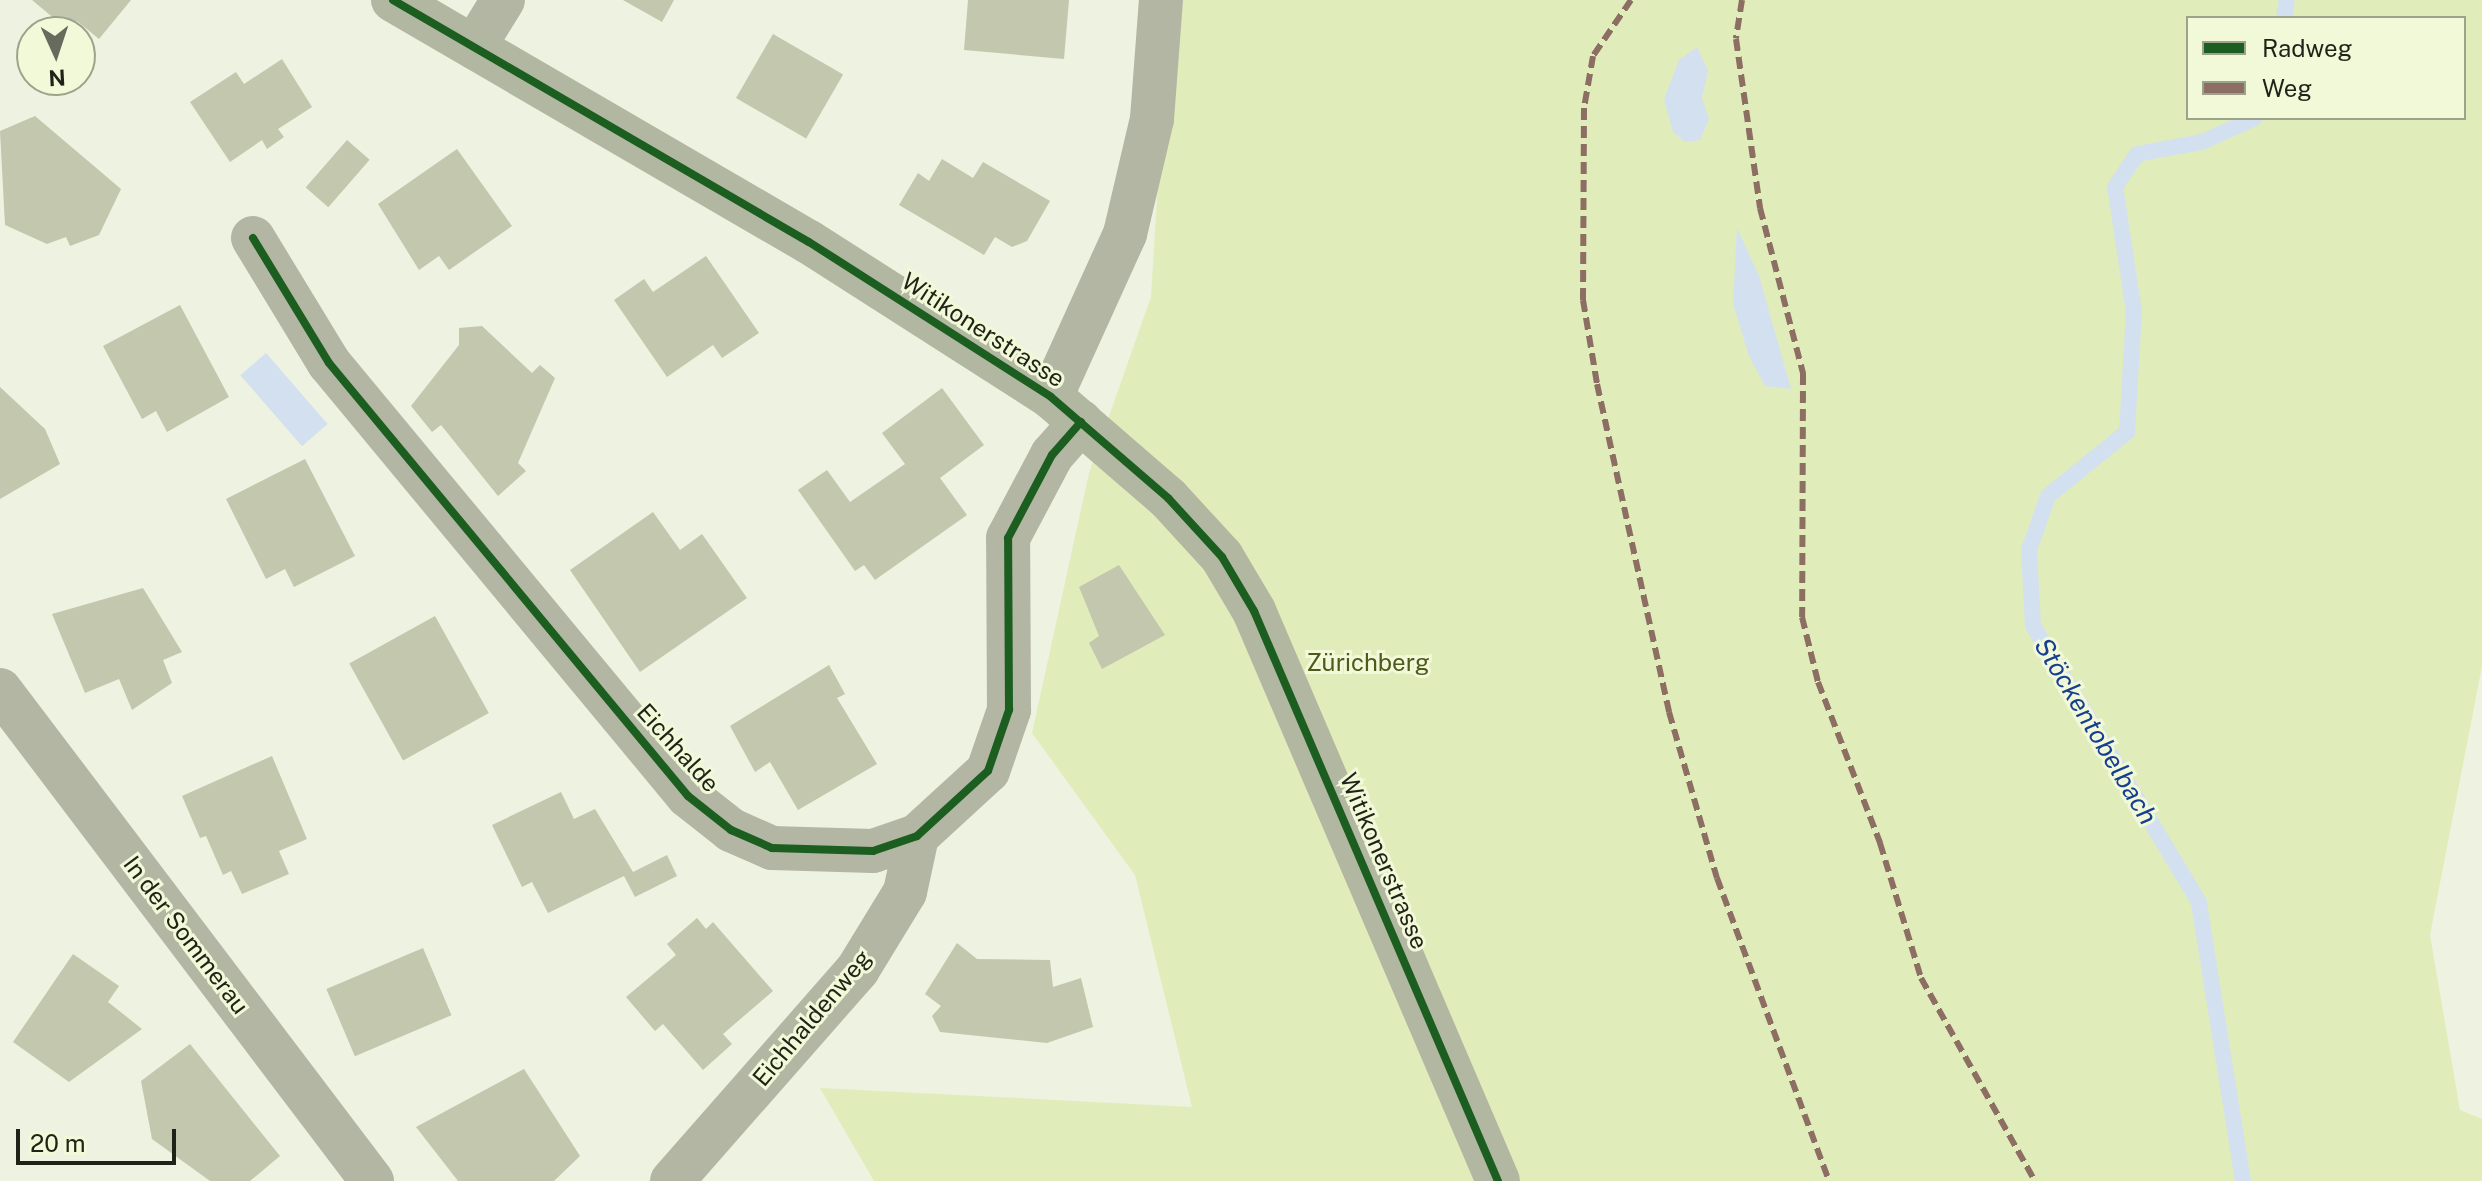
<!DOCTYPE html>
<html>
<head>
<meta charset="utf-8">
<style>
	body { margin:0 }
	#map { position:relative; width:2482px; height:1181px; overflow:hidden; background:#eef2e0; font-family:"Public Sans",sans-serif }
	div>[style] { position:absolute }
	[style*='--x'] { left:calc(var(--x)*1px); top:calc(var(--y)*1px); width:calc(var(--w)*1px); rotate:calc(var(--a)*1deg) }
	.green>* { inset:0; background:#e1ecbb }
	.water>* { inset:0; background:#d3e0f0; transform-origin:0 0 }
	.stream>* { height:16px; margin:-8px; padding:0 8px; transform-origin:8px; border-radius:8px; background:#d3e0f0 }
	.building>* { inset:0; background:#c2c7ae; transform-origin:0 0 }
	.minor>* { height:44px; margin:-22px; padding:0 22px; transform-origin:22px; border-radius:22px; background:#b2b6a3 }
	.major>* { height:44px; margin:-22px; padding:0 22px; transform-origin:22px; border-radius:22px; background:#b2b7a1 }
	.quiet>* { height:6px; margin-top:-3px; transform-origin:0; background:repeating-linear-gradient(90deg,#8d6e63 0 12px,transparent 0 18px) }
	.cycleway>* { height:8px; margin:-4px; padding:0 4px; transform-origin:4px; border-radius:4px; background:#1b5e20 }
	span { translate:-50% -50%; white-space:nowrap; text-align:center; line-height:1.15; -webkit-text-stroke:6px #f1f9d9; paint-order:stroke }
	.street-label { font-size:24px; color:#1f2216 }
	.park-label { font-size:24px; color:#4f591b }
	.water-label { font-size:26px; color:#173f91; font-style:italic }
	.legend { position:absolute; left:2186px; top:16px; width:280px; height:104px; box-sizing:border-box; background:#f1f9d9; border:2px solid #9da38b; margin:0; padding:10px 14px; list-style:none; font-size:24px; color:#1f2216 }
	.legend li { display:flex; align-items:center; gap:16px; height:40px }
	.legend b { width:40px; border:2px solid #9da38b }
	.north { position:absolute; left:16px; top:16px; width:80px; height:80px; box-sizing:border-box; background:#f1f9d9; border:2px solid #9da38b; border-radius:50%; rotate:177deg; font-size:22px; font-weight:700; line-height:32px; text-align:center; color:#1f2216 }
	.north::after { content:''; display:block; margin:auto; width:28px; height:36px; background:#676b5d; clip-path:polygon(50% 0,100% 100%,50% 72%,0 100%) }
	.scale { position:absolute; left:16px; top:1129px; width:160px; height:36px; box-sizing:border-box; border:4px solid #1f2216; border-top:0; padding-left:10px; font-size:24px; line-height:28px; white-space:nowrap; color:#1f2216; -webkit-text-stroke:6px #f1f9d9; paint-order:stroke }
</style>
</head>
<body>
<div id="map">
	<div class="green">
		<div style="clip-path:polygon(evenodd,1169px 0,2482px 0,2482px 666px,2430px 935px,2460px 1110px,2482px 1119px,2482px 1181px,874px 1181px,820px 1088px,1192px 1107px,1135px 875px,1032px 733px,1089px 473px,1151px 297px,1169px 0,2188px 18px,2464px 18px,2464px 118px,2188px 118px,2188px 18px)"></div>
	</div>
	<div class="water">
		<div style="clip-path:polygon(1697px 47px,1708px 71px,1702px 98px,1709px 119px,1700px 140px,1685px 142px,1673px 132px,1664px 99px,1679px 60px)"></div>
		<div style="clip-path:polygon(1737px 228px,1759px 276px,1791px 389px,1765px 386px,1749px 356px,1733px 304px)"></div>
		<div style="left:266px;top:353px;width:94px;height:34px;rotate:49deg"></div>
	</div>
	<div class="stream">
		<div style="--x:2284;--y:18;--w:18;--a:-81"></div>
		<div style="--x:2243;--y:1181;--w:282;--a:-99"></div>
		<div style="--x:2199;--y:902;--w:322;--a:-121"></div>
		<div style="--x:2033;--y:626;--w:76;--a:-93"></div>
		<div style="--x:2029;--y:550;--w:57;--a:-70.6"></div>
		<div style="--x:2048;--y:496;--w:102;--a:-39"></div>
		<div style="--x:2127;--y:432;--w:120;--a:-86.7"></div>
		<div style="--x:2134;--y:312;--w:126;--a:-98.6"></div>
		<div style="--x:2115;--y:187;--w:40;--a:-56"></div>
		<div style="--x:2137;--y:154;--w:66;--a:-10.5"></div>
		<div style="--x:2202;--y:142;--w:58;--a:-24.4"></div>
	</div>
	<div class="building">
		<div style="clip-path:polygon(32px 0,131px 0,99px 39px,77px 21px,69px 31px)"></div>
		<div style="clip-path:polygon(623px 0,674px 0,662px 22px)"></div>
		<div style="clip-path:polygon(968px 0,1069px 0,1064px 59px,964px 50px)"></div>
		<div style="left:773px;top:34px;width:81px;height:74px;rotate:30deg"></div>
		<div style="clip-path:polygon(282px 59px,312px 107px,278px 129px,284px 137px,267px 149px,262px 140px,230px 162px,190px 102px,236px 72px,244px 84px)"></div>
		<div style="clip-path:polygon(35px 116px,121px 189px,99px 235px,70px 246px,66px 237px,47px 244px,5px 225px,0 131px)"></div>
		<div style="left:347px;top:140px;width:30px;height:63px;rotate:41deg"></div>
		<div style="clip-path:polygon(457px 149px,512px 226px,449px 270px,439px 256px,419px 270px,378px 204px)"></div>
		<div style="clip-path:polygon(942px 159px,973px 178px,983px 162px,1050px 201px,1027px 241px,1012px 247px,995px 237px,984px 255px,899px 205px,918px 173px,929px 181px)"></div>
		<div style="clip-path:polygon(706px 256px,759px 333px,722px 358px,713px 345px,667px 377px,614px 300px,644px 279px,653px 292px)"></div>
		<div style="clip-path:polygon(180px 305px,229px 397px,167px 432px,156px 411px,142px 419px,103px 346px)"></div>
		<div style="clip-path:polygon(482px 326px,532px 373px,540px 365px,555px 378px,518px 463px,526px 471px,498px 496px,441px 425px,432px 432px,411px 406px,459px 345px,459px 328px)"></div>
		<div style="clip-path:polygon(0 387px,45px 429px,60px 464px,0 499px)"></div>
		<div style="clip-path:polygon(942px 388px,984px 445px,940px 478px,967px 515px,875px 580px,864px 565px,855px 571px,798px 490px,827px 470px,850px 502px,905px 464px,882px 433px)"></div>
		<div style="clip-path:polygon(305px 459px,355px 556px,294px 587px,285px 569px,266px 579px,226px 499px)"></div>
		<div style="clip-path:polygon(653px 512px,680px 550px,702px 534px,747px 598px,640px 672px,570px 570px)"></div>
		<div style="clip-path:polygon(1119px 565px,1165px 635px,1102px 669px,1089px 643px,1099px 636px,1079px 587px)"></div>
		<div style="clip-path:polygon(143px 588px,182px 652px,163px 660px,172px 683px,132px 710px,119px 679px,85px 693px,52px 614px)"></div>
		<div style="left:435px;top:616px;width:111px;height:98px;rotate:61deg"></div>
		<div style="clip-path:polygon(829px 665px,845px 694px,837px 698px,877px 764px,798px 810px,770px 762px,755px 772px,730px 726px)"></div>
		<div style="clip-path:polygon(272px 756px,307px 839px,279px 851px,289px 874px,242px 894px,231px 871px,223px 875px,206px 836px,200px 838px,182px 796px)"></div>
		<div style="clip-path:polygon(561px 792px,574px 819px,595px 809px,633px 872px,667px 855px,677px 876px,635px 897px,624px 876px,548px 913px,532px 882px,522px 887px,492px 825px)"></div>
		<div style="clip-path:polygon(697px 918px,706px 929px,713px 922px,773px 991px,723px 1034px,732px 1044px,703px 1070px,663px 1024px,655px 1031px,626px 997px,676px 955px,667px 944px)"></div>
		<div style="clip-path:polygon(957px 943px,977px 959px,1050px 960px,1053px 987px,1081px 978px,1093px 1027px,1047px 1043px,940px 1032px,932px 1016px,941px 1006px,925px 994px)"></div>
		<div style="left:423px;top:948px;width:73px;height:105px;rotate:67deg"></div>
		<div style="clip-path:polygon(73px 954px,119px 986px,108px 1002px,142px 1029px,69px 1082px,13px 1042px)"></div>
		<div style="clip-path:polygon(190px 1044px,280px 1156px,250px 1181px,210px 1181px,152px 1139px,141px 1081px)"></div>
		<div style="clip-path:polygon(524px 1069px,580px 1156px,554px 1181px,458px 1181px,416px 1127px)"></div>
	</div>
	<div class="minor">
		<div style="--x:474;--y:47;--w:55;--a:-58.3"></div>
		<div style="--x:253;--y:238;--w:146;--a:58.7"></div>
		<div style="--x:329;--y:363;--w:562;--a:50.34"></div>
		<div style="--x:688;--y:796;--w:55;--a:38.3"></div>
		<div style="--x:731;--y:830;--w:45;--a:23.7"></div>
		<div style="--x:772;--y:848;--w:101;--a:1.7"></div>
		<div style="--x:873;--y:851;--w:46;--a:-18.8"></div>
		<div style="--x:917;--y:836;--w:96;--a:-42.5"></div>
		<div style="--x:988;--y:771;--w:65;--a:-71"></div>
		<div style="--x:1009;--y:710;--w:172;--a:-90.3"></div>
		<div style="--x:1008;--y:538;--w:94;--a:-62.1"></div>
		<div style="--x:1052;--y:455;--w:44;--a:-48.7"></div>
		<div style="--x:1051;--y:397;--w:179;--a:-65.6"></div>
		<div style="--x:1125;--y:234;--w:118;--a:-76.8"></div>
		<div style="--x:1152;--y:119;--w:119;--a:-85.7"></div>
		<div style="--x:0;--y:690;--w:616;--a:52.85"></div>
		<div style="--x:672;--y:1181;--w:282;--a:-48.7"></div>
		<div style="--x:858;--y:969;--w:90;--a:-58.6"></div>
		<div style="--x:905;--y:892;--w:57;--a:-77.9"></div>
	</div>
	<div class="major">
		<div style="--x:393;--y:0;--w:481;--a:30.2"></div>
		<div style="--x:809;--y:242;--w:287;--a:32.6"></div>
		<div style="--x:1051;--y:397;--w:155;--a:40.8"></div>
		<div style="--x:1168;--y:498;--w:80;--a:47.5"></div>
		<div style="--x:1222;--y:557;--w:63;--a:59.3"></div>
		<div style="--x:1254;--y:611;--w:620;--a:66.83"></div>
	</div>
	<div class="quiet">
		<div style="--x:1631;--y:0;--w:68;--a:124.2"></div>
		<div style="--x:1593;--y:56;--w:53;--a:99.8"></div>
		<div style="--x:1584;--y:108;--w:192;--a:90.3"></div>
		<div style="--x:1583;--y:300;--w:85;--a:80.5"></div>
		<div style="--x:1597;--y:384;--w:336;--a:77.6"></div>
		<div style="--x:1669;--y:712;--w:173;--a:73.9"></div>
		<div style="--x:1717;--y:878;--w:323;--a:69.7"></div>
		<div style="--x:1742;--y:0;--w:39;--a:99"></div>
		<div style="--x:1736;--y:39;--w:171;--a:81.9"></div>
		<div style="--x:1760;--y:208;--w:171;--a:75.4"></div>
		<div style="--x:1803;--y:373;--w:244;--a:90.2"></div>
		<div style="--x:1802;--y:617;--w:67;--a:76.2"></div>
		<div style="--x:1818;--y:682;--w:173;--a:68.9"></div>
		<div style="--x:1880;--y:843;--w:141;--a:73.1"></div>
		<div style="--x:1921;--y:978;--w:233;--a:60.7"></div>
	</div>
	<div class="cycleway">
		<div style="--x:393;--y:0;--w:481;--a:30.2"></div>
		<div style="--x:809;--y:242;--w:287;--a:32.6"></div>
		<div style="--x:1051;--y:397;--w:155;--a:40.8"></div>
		<div style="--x:1168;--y:498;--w:80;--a:47.5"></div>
		<div style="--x:1222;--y:557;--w:63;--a:59.3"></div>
		<div style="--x:1254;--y:611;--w:620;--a:66.83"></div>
		<div style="--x:253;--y:238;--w:146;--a:58.7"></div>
		<div style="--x:329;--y:363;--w:562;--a:50.34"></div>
		<div style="--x:688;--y:796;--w:55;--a:38.3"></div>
		<div style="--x:731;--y:830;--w:45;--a:23.7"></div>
		<div style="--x:772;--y:848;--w:101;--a:1.7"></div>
		<div style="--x:873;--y:851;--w:46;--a:-18.8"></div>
		<div style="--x:917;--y:836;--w:96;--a:-42.5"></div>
		<div style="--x:988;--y:771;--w:65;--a:-71"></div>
		<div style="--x:1009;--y:710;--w:172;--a:-90.3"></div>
		<div style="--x:1008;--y:538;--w:94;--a:-62.1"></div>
		<div style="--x:1052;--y:455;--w:44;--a:-48.7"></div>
	</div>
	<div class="street-label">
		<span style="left:983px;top:330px;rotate:33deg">Witikonerstrasse</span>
		<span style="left:678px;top:748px;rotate:48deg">Eichhalde</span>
		<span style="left:1384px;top:861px;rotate:67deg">Witikonerstrasse</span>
		<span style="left:186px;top:935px;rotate:53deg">In der Sommerau</span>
		<span style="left:812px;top:1018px;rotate:-50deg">Eichhaldenweg</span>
	</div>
	<div class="park-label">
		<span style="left:1368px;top:663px">Zürichberg</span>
	</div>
	<div class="water-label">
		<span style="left:2096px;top:731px;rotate:59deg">Stöckentobelbach</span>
	</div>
	<ul class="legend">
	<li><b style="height:10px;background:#1b5e20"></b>Radweg</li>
	<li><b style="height:10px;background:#8d6e63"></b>Weg</li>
	</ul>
	<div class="north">N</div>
	<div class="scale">20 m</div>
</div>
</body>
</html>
